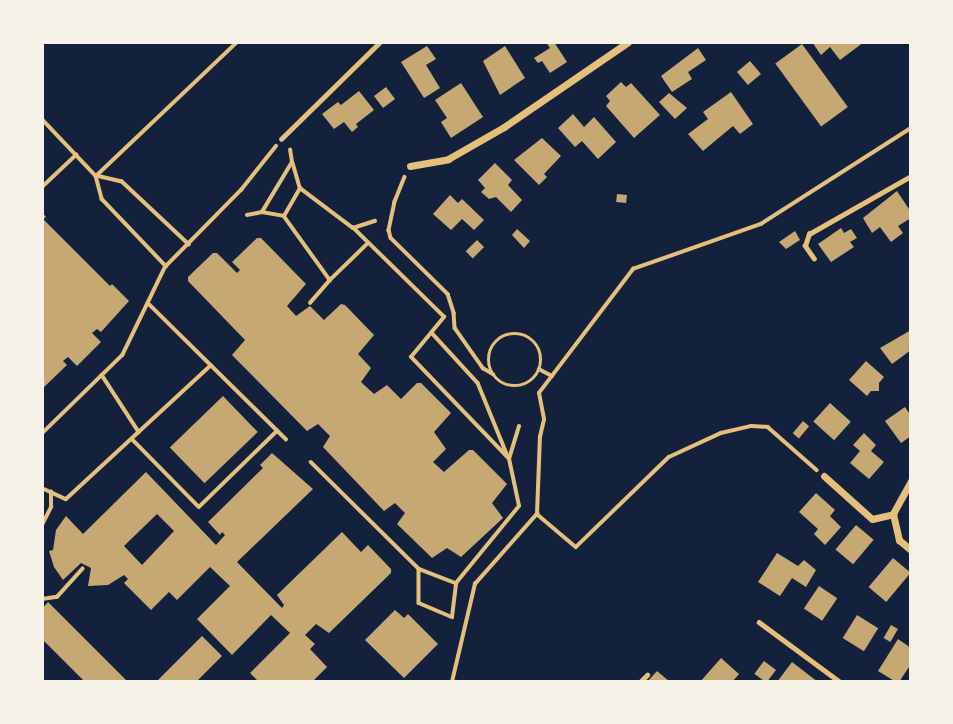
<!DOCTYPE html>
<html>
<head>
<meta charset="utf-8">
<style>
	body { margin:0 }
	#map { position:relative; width:953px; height:724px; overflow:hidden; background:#14213d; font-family:Signika,sans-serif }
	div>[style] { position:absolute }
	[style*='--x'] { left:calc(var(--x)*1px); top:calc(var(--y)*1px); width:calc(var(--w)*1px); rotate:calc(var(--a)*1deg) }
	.building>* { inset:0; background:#c6a872; transform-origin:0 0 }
	.path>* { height:3.5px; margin:-1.75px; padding:0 1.75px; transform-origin:1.75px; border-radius:1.75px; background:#e5c07b }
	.path>.ring { margin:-1.75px; padding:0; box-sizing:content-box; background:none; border:3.5px solid #e5c07b; border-radius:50% }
	.service>* { height:4.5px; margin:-2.25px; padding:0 2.25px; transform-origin:2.25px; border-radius:2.25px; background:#e5c07b }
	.minor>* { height:7px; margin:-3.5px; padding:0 3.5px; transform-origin:3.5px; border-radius:3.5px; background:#e5c07b }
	span { translate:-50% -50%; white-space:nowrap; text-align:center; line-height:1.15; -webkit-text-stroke:7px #f6f1e7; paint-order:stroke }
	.frame { position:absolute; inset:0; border:44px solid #f6f1e7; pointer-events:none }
</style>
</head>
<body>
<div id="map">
	<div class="building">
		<div style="clip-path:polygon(546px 42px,554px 42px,567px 62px,550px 73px,542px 61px,538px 63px,534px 58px,550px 48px)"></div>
		<div style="clip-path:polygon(812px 42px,864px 42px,840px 60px,830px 47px,821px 55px)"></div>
		<div style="left:802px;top:44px;width:78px;height:33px;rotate:54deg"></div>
		<div style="clip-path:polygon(427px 46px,436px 59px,426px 65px,440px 88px,424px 98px,401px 62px)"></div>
		<div style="clip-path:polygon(505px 46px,525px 78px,500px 95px,483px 61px)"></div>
		<div style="clip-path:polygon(698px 48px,706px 60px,688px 72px,692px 79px,672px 92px,661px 76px)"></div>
		<div style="left:750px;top:61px;width:17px;height:17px;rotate:50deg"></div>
		<div style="clip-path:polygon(621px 82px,626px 87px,631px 83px,660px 115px,634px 138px,606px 106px,610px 101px,606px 96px)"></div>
		<div style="clip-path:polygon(461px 83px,483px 117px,451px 138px,441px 122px,447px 118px,435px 100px)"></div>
		<div style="left:386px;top:87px;width:15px;height:15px;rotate:53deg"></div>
		<div style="clip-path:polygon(359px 91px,374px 110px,356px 124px,358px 127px,352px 132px,344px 122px,334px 129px,322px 114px,338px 102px,341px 105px)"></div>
		<div style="clip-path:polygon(731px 92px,753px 124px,740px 134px,733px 126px,703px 151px,688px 134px,708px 119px,703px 112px)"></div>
		<div style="clip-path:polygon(669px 93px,687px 108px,675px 119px,659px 102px)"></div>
		<div style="clip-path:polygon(573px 114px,584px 127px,594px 117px,616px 142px,598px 159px,582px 141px,575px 147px,558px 128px)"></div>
		<div style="clip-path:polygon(542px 138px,561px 156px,544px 174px,547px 177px,539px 185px,514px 160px)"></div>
		<div style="clip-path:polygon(495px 163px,512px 180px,508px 185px,522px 200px,511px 212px,496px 197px,489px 199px,481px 192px,485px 188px,478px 180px)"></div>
		<div style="clip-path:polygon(897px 191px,911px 212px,911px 218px,898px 226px,903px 233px,891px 242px,880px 227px,872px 233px,863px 218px)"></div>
		<div style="left:617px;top:194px;width:10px;height:8px;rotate:6deg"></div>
		<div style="clip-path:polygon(450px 195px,458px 203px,462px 199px,484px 220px,474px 230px,462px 219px,451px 230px,433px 214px)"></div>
		<div style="clip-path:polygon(42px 212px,46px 217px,43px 219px,110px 286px,112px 284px,129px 301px,101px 332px,97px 329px,92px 333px,101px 342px,77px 366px,68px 357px,63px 361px,67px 365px,42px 389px)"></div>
		<div style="clip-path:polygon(841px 228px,844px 233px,851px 229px,857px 238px,850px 242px,854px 247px,831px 262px,818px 244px)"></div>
		<div style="clip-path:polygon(517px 229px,530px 241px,524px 248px,512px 235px)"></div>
		<div style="clip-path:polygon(795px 231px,800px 240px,786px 249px,779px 242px)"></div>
		<div style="clip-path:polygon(257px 238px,261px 238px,306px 284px,287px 306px,296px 316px,310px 306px,324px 320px,341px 304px,345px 305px,374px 335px,358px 354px,371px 368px,361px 382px,374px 394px,387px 385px,401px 399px,417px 383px,421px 383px,451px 413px,434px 432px,446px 449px,433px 462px,444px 472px,469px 450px,473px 450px,507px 484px,492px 503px,503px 518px,461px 557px,447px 548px,432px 558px,397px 524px,405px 513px,395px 503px,384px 511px,323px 447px,330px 436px,318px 424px,307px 431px,232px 355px,245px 340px,188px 281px,188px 277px,213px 253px,217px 253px,237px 273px,240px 270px,232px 262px)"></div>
		<div style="left:477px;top:240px;width:10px;height:16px;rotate:45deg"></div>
		<div style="clip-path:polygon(911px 330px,911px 350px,892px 364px,880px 348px)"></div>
		<div style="clip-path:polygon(866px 361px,884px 377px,879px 383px,879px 391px,871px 391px,867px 396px,849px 380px)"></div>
		<div style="left:223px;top:396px;width:50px;height:74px;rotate:46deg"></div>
		<div style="left:830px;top:403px;width:28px;height:25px;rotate:42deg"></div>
		<div style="clip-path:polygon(905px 407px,911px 416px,911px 436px,901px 443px,885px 421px)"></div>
		<div style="left:803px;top:421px;width:8px;height:16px;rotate:40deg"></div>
		<div style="clip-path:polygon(864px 433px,876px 445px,871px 451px,884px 462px,869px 479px,850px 463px,860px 451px,853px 445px)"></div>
		<div style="clip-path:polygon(evenodd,272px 453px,313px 489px,237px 562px,282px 608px,284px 605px,277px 595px,342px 532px,361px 552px,368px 545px,391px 569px,391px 573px,329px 633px,316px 624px,305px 635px,315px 644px,310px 649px,327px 667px,312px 682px,259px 682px,250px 673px,290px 633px,271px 615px,232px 655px,197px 619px,230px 586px,210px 567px,177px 600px,169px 592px,151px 610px,124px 583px,128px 579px,124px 575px,108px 585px,88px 586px,91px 568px,81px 563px,63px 580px,54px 567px,49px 551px,53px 550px,56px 530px,66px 516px,83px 534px,146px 472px,216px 545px,225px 535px,222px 532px,220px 535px,208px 522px,263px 468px,260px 465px,272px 453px,157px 514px,174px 531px,142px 565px,124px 546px,157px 514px)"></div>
		<div style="clip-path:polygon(816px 493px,835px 510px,830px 516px,841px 527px,825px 545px,814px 534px,818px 529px,799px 512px)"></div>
		<div style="left:856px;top:525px;width:23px;height:32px;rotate:40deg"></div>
		<div style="clip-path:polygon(777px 553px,798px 566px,804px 560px,816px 570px,806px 587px,792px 578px,780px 596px,758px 582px)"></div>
		<div style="left:893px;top:558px;width:23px;height:38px;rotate:40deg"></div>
		<div style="left:819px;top:586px;width:22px;height:27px;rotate:34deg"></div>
		<div style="clip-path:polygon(48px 602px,128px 682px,85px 682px,42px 639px,42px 609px)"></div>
		<div style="clip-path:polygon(395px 610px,404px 618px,408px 614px,438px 644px,404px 678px,365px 640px)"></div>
		<div style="left:857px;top:615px;width:25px;height:27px;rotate:32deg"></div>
		<div style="left:891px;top:625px;width:8px;height:15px;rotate:30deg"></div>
		<div style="clip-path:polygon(202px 636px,222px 656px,196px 682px,156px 682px)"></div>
		<div style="clip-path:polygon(898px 639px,911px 648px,911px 664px,899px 682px,896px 682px,878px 671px)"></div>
		<div style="clip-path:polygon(721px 658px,739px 674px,732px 682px,700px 682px)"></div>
		<div style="left:764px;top:661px;width:15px;height:16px;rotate:37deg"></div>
		<div style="clip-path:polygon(792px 662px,818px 682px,777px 682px)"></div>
		<div style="clip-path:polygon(657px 671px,670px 682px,647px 682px)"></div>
	</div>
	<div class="path">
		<div style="--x:42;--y:119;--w:79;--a:46.5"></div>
		<div style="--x:96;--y:176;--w:24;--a:75"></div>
		<div style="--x:102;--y:199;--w:93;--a:46.3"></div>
		<div style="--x:166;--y:266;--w:99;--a:115.8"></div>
		<div style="--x:123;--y:355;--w:113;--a:135.7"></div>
		<div style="--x:293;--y:163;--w:26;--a:74"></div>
		<div style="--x:405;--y:177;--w:27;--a:112"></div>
		<div style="--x:395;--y:202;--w:29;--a:102"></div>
		<div style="--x:389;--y:230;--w:8;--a:76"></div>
		<div style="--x:391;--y:238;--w:80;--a:44.5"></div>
		<div style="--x:448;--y:294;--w:20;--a:72"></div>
		<div style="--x:454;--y:313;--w:15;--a:86"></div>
		<div style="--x:455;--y:328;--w:49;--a:55"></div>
		<div style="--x:483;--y:368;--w:12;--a:31"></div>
		<div style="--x:42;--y:187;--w:47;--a:-43.3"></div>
		<div style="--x:262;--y:212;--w:22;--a:10"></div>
		<div style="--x:284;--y:216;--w:32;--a:-60"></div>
		<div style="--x:300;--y:188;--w:66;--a:37"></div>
		<div style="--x:353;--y:228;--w:23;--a:-18"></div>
		<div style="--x:247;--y:215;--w:15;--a:-11"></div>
		<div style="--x:262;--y:212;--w:58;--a:-59"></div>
		<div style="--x:292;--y:162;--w:12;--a:-99"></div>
		<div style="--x:284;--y:216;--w:79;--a:54.3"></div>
		<div style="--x:330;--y:280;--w:53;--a:-44.2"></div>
		<div style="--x:189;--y:245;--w:92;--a:-136.8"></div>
		<div style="--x:122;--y:182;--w:27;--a:-167"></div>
		<div style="--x:96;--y:176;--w:195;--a:-43.5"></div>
		<div style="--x:166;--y:266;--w:107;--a:-45.4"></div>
		<div style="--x:241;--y:190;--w:56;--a:-51.5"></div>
		<div style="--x:148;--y:303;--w:194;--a:44.6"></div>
		<div style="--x:310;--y:303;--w:30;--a:-49"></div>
		<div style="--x:432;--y:333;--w:68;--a:47.4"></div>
		<div style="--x:478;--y:383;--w:77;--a:67.8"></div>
		<div class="ring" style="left:489px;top:334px;width:48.5px;height:48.5px"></div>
		<div style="--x:539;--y:369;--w:15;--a:28"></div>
		<div style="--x:102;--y:375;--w:68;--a:57"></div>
		<div style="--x:132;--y:439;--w:95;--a:45.4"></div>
		<div style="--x:199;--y:507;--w:109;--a:-44.3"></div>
		<div style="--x:509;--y:459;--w:34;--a:-73"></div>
		<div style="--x:311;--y:462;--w:152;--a:44.7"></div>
		<div style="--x:419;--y:569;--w:40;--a:21"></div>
		<div style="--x:456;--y:583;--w:99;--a:-50.7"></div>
		<div style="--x:519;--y:506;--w:48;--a:-102"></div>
		<div style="--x:509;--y:459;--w:141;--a:-133.9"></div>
		<div style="--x:411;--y:357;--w:52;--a:-50.5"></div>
		<div style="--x:444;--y:317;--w:127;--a:-135.6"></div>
		<div style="--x:42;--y:488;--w:26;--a:25"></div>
		<div style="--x:66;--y:499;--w:197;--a:-42.7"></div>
		<div style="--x:537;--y:514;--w:51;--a:40.2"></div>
		<div style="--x:576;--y:547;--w:129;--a:-44.1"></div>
		<div style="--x:669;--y:457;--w:57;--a:-24.8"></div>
		<div style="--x:721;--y:433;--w:31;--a:-13"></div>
		<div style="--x:751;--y:426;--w:17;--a:3"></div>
		<div style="--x:768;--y:427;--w:65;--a:41.3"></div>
		<div style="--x:42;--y:525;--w:20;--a:-63"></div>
		<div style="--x:51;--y:507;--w:15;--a:-90"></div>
		<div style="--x:419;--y:569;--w:34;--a:90"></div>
		<div style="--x:419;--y:603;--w:36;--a:23"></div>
		<div style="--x:452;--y:617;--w:33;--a:-83"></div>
		<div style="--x:42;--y:599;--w:15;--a:-8"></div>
		<div style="--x:57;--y:597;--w:38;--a:-48"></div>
		<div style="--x:452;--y:682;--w:101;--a:-76.8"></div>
		<div style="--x:475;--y:584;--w:94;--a:-48.5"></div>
		<div style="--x:537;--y:514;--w:77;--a:-87.8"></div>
		<div style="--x:540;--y:437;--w:18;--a:-77"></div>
		<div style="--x:544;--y:419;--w:26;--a:-101"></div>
		<div style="--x:539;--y:393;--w:156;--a:-52.8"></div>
		<div style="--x:633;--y:269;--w:136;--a:-19.4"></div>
		<div style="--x:761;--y:224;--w:178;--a:-32.6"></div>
	</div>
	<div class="service">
		<div style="--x:281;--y:139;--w:139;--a:-44.4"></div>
		<div style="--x:814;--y:259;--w:16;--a:-125"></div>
		<div style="--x:805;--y:246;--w:13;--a:-72"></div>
		<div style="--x:809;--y:234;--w:117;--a:-29.6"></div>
		<div style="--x:759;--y:622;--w:101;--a:36.5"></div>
		<div style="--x:640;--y:682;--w:10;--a:-45"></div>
	</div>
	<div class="minor">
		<div style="--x:410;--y:166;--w:39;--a:-10"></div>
		<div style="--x:448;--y:159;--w:64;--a:-29.7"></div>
		<div style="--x:504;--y:127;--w:150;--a:-34.4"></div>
		<div style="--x:824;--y:476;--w:64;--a:41.9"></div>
		<div style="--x:872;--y:519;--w:22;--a:-13"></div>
		<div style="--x:911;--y:481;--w:38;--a:119"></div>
		<div style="--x:893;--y:514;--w:27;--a:77"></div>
		<div style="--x:899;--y:540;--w:16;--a:40"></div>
	</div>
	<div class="frame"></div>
</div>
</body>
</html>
